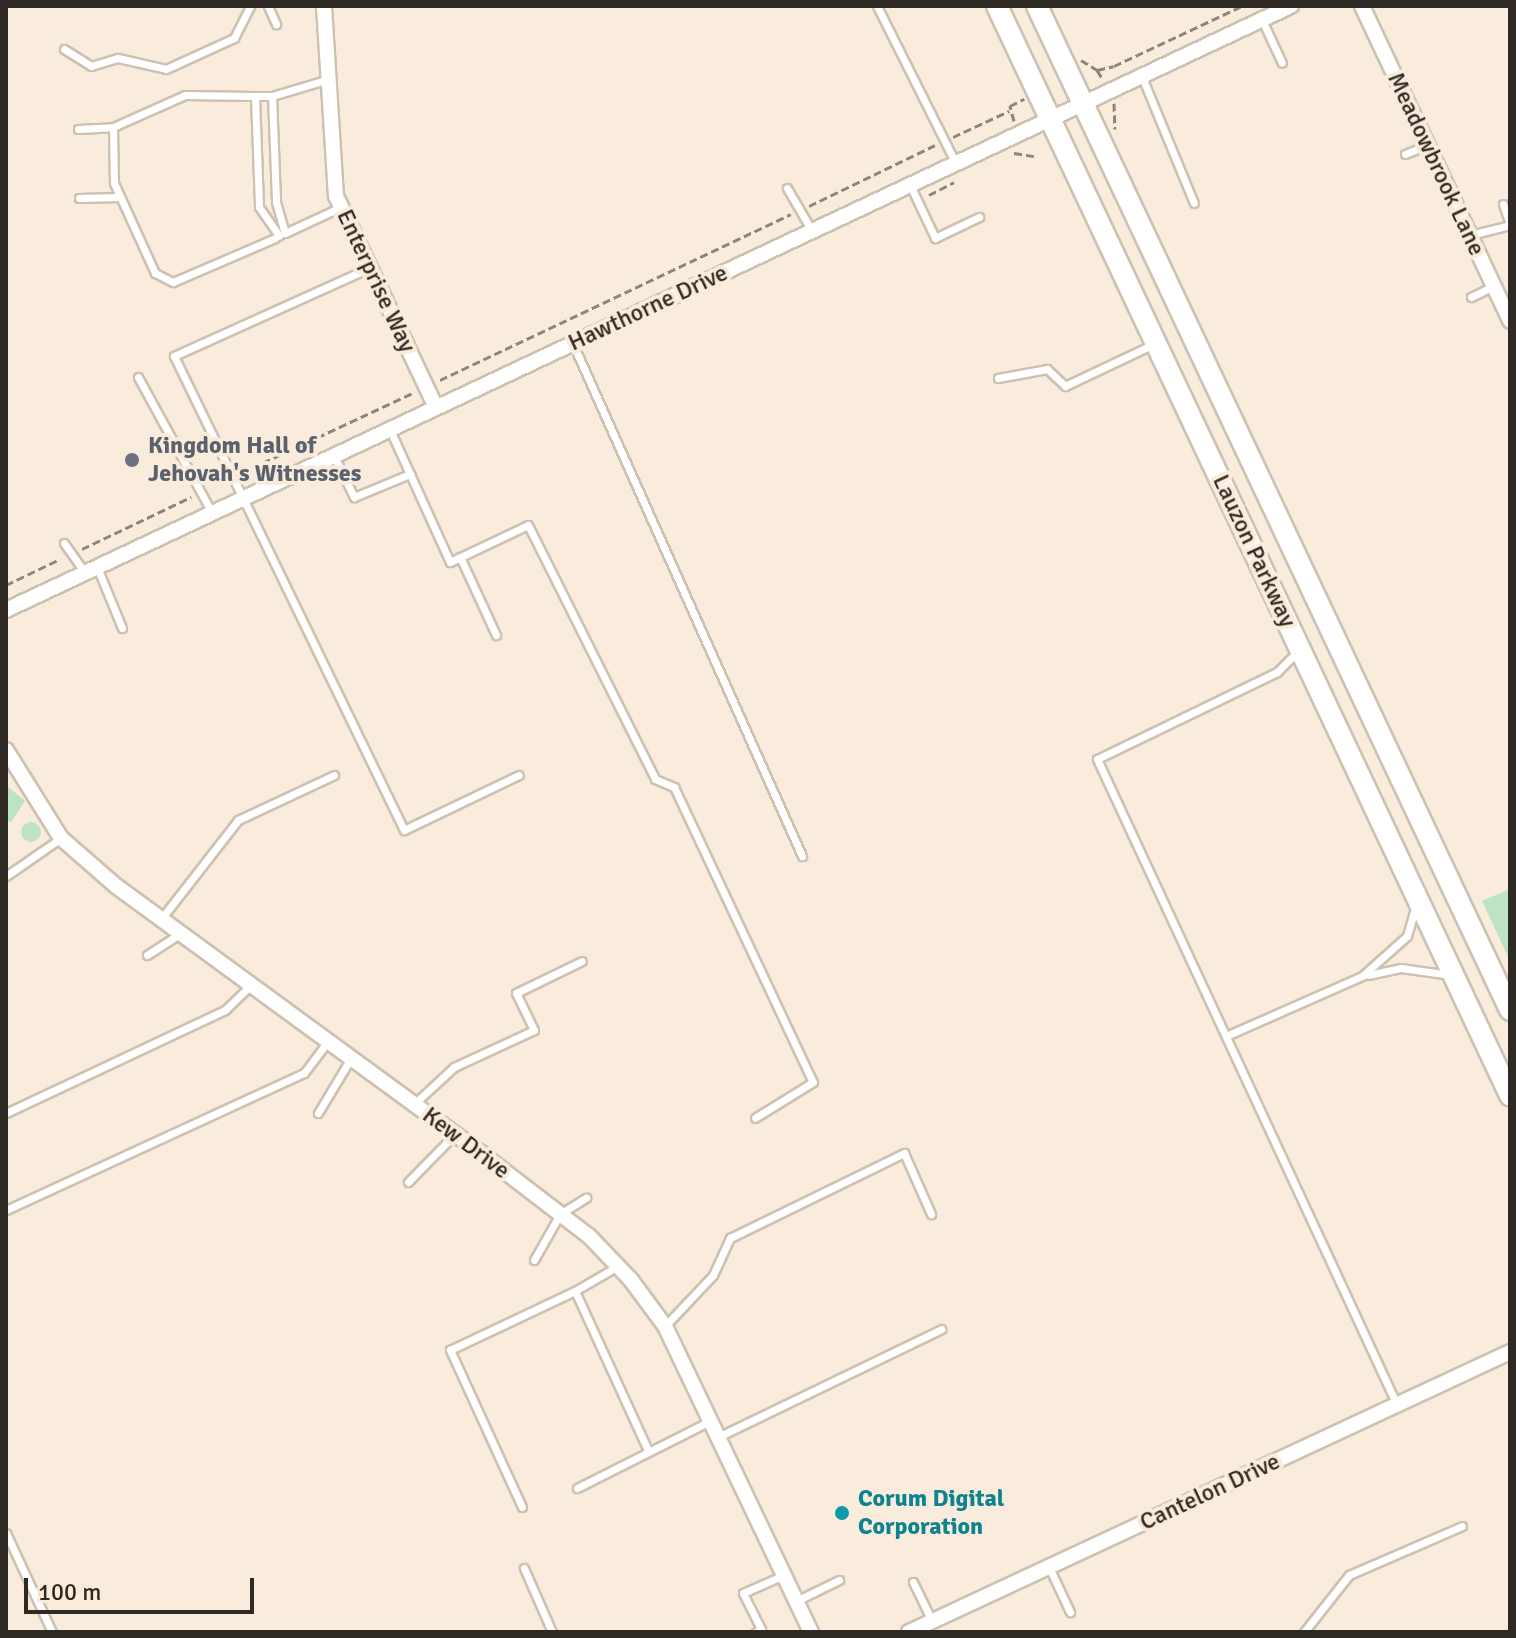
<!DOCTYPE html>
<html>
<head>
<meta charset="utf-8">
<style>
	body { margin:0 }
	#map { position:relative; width:1516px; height:1638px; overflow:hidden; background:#f9ecdc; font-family:Signika,sans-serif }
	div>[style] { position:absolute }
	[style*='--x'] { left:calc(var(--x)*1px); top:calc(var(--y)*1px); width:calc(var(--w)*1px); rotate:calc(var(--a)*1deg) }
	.green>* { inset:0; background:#bee3c4 }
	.round { border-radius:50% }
	.path>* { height:3px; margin-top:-1.5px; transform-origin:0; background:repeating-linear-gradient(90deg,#8d847a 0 8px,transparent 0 12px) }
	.roads { filter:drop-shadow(2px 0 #cdc1b2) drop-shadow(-2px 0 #cdc1b2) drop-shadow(0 2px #cdc1b2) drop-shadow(0 -2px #cdc1b2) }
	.service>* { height:7px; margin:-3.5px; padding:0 3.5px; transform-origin:3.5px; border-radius:3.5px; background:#fff }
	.minor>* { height:14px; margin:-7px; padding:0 7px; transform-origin:7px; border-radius:7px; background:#fff }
	.secondary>* { height:20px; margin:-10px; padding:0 10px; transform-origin:10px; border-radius:10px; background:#fff }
	.dots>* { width:22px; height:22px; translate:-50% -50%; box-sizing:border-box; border:4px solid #f9ecdc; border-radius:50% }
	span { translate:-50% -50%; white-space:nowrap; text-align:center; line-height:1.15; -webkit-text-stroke:8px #f9ecdc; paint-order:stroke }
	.street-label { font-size:24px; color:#2e2923 }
	.worship-label { font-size:24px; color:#5b616d; font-weight:700 }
	.left { translate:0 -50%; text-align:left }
	.culture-label { font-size:24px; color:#0d838f; font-weight:700 }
	.frame { position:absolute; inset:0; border:8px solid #2e2923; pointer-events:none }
	.scale { position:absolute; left:24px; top:1578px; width:230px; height:36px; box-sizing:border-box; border:4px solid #2e2923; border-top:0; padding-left:10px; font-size:24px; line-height:28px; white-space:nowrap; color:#2e2923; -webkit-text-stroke:6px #f9ecdc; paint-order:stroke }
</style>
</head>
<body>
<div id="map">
	<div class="green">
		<div style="clip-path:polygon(6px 785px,25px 801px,11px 822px,6px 821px)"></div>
		<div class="round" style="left:21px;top:822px;width:20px;height:20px"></div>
		<div style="clip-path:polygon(1510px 889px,1510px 961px,1482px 901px)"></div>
	</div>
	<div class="path">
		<div style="--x:1081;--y:60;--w:19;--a:32"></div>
		<div style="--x:1097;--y:70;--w:17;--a:-13"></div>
		<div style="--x:1114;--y:66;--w:141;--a:-25.1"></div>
		<div style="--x:1097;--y:70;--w:9;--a:58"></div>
		<div style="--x:1114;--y:103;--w:26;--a:88"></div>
		<div style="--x:1014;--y:121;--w:16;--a:-105"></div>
		<div style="--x:1010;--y:106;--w:16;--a:-27"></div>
		<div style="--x:953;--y:137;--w:62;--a:-24.9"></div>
		<div style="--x:1014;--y:153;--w:20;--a:9"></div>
		<div style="--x:929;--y:195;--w:28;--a:-27"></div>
		<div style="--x:809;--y:206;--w:140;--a:-25.8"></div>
		<div style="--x:440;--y:380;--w:388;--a:-25.3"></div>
		<div style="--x:241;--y:473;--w:192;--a:-25"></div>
		<div style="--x:82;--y:549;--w:121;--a:-25.5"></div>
		<div style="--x:6;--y:585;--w:60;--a:-25.7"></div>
	</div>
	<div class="roads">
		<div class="service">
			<div style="--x:268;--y:6;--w:20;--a:66"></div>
			<div style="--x:877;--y:6;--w:177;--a:63.4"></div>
			<div style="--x:1262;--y:20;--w:47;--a:65.1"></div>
			<div style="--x:64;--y:49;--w:32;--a:32"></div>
			<div style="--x:91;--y:66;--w:28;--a:-17"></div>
			<div style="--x:118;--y:58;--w:49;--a:12.9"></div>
			<div style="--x:166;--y:69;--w:75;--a:-24.5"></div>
			<div style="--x:234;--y:38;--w:36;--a:-63"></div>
			<div style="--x:1142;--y:77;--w:136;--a:67.6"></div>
			<div style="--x:329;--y:79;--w:59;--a:163.4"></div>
			<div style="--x:272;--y:96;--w:106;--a:87.8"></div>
			<div style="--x:276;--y:202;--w:32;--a:74"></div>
			<div style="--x:285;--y:233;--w:62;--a:-24.9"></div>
			<div style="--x:255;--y:96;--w:70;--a:-179.2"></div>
			<div style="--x:185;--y:95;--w:79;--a:156"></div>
			<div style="--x:113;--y:127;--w:56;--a:89"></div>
			<div style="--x:114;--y:183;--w:99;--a:65.5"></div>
			<div style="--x:155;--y:273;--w:20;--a:27"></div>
			<div style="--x:173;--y:282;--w:111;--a:-23.3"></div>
			<div style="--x:272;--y:96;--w:17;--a:180"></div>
			<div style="--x:255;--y:96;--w:111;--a:87.9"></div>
			<div style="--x:259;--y:207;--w:35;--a:55"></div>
			<div style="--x:78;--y:129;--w:35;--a:-3"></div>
			<div style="--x:1405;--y:154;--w:24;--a:-22"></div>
			<div style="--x:910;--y:185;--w:59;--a:64.7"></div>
			<div style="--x:935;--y:238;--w:49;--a:-25.5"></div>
			<div style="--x:787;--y:188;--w:50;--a:59.8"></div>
			<div style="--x:79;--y:198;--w:41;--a:-1.4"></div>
			<div style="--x:1503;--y:204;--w:21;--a:71"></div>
			<div style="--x:1470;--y:235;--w:41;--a:-14"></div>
			<div style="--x:369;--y:268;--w:214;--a:155.7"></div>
			<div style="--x:174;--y:356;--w:527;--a:64.12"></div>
			<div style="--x:404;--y:830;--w:127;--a:-25.6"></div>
			<div style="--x:1471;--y:297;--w:25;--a:-26"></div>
			<div style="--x:573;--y:344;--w:561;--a:65.9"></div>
			<div style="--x:138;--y:377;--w:155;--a:61.4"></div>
			<div style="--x:998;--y:378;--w:50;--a:-10.4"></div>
			<div style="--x:1047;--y:369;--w:25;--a:43"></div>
			<div style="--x:1065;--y:386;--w:98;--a:-25.3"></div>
			<div style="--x:390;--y:430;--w:145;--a:65.6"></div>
			<div style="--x:450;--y:562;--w:86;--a:-25.4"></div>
			<div style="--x:528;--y:525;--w:284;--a:63.4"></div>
			<div style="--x:655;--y:779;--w:21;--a:23"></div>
			<div style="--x:674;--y:787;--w:326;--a:64.8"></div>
			<div style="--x:813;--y:1082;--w:68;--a:148.2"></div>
			<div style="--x:334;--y:456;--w:46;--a:64"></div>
			<div style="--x:354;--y:497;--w:61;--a:-22.3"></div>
			<div style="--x:64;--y:543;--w:37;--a:55"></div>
			<div style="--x:460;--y:557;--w:86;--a:65.2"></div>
			<div style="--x:97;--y:567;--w:66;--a:67.7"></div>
			<div style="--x:1298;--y:651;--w:30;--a:135"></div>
			<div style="--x:1277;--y:672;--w:200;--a:154.2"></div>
			<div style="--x:1097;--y:759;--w:712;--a:65.09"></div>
			<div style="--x:6;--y:876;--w:67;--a:-34.6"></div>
			<div style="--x:161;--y:919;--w:125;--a:-52.1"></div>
			<div style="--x:238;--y:820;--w:106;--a:-25.1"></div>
			<div style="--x:147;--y:955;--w:40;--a:-32.9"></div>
			<div style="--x:1368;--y:975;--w:34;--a:-12"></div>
			<div style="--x:1401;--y:968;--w:49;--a:8.1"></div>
			<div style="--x:1226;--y:1036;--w:149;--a:-23.8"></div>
			<div style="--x:1362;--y:976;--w:60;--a:-41.6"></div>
			<div style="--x:1407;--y:936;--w:32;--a:-74"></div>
			<div style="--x:414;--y:1104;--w:54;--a:-42.8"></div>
			<div style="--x:454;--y:1067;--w:88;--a:-24.8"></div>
			<div style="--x:534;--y:1030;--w:41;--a:-115.9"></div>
			<div style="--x:516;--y:993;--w:73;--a:-25.9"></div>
			<div style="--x:6;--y:1113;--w:242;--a:-25.2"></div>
			<div style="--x:225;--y:1010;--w:36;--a:-44"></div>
			<div style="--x:318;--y:1113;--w:64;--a:-59"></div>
			<div style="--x:408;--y:1182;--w:67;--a:-45.6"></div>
			<div style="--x:6;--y:1210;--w:328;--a:-24.7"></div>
			<div style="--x:304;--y:1073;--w:40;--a:-53"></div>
			<div style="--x:534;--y:1260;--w:53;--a:-60.5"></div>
			<div style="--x:560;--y:1214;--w:31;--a:-32"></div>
			<div style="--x:575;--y:1291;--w:50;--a:-30.2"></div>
			<div style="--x:665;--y:1326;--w:70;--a:-46.7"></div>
			<div style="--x:713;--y:1275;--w:41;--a:-65.3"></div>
			<div style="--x:730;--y:1238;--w:194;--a:-26"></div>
			<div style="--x:904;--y:1153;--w:67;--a:66.1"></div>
			<div style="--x:718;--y:1437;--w:248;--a:-25.8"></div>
			<div style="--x:577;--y:1488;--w:149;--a:-26.7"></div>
			<div style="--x:522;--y:1507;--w:173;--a:-114.6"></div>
			<div style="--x:450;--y:1350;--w:138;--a:-25.3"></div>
			<div style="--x:575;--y:1291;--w:173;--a:65.4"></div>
			<div style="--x:6;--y:1533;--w:109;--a:65.1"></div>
			<div style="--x:1049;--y:1567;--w:50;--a:65"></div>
			<div style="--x:524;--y:1568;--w:70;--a:66.4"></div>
			<div style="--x:913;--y:1582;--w:43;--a:64"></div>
			<div style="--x:796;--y:1601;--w:48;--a:-26"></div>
			<div style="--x:756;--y:1632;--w:6;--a:-31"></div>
			<div style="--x:761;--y:1629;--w:40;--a:-116.6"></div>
			<div style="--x:743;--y:1593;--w:45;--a:-23.7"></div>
			<div style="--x:1304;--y:1632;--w:73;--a:-51.7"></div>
			<div style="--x:1349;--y:1575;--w:123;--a:-23.4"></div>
		</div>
		<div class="minor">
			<div style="--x:324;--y:6;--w:190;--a:86.4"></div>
			<div style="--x:336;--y:196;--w:234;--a:64.7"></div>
			<div style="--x:1362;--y:6;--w:348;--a:64.8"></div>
			<div style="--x:6;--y:610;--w:1420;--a:-25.18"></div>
			<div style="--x:6;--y:750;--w:104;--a:58"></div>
			<div style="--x:61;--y:838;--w:73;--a:41.1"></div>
			<div style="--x:116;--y:886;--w:454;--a:36.2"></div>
			<div style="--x:482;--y:1154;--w:135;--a:37.5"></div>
			<div style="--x:589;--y:1236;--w:61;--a:46.3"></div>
			<div style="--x:631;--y:1280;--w:57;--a:53.5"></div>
			<div style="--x:665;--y:1326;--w:339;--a:64.5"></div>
			<div style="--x:909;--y:1632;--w:663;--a:-24.98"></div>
		</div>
		<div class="secondary">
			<div style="--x:997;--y:6;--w:1204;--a:64.78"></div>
			<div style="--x:1037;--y:6;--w:1110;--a:64.77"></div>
		</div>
	</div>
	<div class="dots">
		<div style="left:132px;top:460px;background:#6b7280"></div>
		<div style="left:842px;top:1513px;background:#0f9aa8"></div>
	</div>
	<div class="street-label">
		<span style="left:1436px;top:164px;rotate:65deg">Meadowbrook Lane</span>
		<span style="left:376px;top:281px;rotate:65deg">Enterprise Way</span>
		<span style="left:648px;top:308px;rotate:-25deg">Hawthorne Drive</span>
		<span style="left:1254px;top:551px;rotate:65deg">Lauzon Parkway</span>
		<span style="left:466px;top:1143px;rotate:37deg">Kew Drive</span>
		<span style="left:1210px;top:1492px;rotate:-25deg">Cantelon Drive</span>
	</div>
	<div class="worship-label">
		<span class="left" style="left:148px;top:460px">Kingdom Hall of<br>Jehovah's Witnesses</span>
	</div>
	<div class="culture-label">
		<span class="left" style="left:858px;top:1513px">Corum Digital<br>Corporation</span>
	</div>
	<div class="frame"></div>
	<div class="scale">100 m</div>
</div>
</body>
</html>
